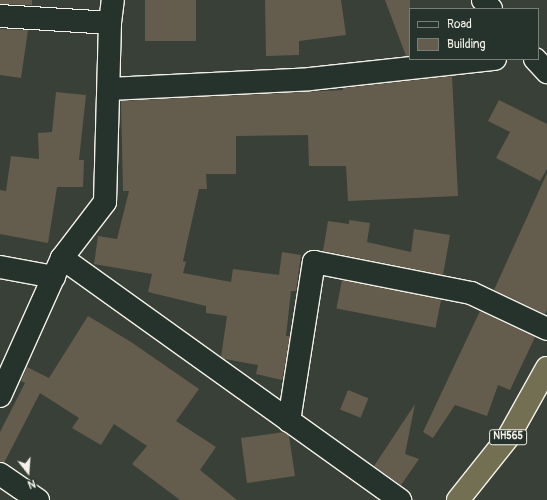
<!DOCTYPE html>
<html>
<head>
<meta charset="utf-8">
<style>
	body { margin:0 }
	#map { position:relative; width:547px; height:500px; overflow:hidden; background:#394037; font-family:Pangolin,sans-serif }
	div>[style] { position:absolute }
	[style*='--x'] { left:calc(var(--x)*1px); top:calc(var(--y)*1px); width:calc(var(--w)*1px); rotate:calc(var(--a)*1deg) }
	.building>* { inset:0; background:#645d4d; transform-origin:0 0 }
	.roads { filter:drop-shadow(1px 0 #f4f1e8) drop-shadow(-1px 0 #f4f1e8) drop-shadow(0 1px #f4f1e8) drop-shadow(0 -1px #f4f1e8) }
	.minor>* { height:22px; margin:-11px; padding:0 11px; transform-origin:11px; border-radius:11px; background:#26332d }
	.highway>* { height:22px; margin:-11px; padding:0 11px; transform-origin:11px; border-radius:11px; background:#726f52 }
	span { translate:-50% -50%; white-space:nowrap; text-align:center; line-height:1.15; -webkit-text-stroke:4px #26332d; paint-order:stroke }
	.shield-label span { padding:1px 3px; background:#26332d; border:1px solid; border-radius:3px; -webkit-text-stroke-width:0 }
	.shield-label { font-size:10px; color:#f4f1e8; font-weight:700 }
	.legend { position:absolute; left:409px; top:8px; width:130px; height:52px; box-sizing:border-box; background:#26332d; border:1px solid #787f78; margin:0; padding:5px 7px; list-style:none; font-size:12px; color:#f4f1e8 }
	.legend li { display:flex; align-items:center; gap:8px; height:20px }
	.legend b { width:20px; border:1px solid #787f78 }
	.north { position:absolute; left:8px; top:452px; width:40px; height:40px; -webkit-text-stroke:3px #26332d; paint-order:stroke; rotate:163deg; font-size:11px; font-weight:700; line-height:16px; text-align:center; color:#f4f1e8 }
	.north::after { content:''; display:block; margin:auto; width:14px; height:18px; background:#f4f1e8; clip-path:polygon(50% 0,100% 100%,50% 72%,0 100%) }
</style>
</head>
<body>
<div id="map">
	<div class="building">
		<div style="clip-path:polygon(0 0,32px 0,32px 5px,0 4px)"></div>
		<div style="left:145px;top:0;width:51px;height:41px"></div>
		<div style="clip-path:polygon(265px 0,341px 0,346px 35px,299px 41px,299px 55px,266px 56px)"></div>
		<div style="clip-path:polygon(385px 0,410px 0,410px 56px,406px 56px)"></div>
		<div style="clip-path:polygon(0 29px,28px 30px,21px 78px,0 75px)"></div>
		<div style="clip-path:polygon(452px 76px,458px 196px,348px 201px,346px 166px,309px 166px,308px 135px,236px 136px,236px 174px,206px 174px,207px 189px,199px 189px,183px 261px,186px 262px,183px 273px,231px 282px,233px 269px,279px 275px,282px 252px,301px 255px,296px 291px,291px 291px,286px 336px,290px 336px,282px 380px,256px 374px,258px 365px,225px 359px,221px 357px,227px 316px,206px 313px,206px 306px,148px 292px,152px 274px,94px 264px,98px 236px,117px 239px,129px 191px,123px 191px,121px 101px,343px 90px,343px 88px)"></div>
		<div style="clip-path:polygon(56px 92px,86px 95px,79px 160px,84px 160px,83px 187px,57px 187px,48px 243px,0 234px,0 190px,6px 191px,11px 156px,39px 159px,38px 133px,52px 132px)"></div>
		<div style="clip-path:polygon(499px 100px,547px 124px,547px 169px,540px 181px,496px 158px,510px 132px,488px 121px)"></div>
		<div style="clip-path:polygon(547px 173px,547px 310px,545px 314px,494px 290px)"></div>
		<div style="clip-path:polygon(349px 220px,370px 223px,367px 242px,411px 252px,414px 229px,450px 235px,443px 275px,323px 251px,328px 221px,349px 224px)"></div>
		<div style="left:342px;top:280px;width:101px;height:29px;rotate:11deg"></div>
		<div style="clip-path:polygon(480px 311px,535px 337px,510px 390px,498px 385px,487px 416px,455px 405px,433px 438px,423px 432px)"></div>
		<div style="clip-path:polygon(88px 316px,131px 342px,199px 389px,176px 421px,216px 447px,200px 470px,237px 500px,180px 500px,132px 464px,147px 446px,114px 424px,101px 445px,72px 428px,79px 418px,40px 393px,4px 463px,0 462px,0 432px,25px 383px,21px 381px,27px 367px,49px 378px)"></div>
		<div style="left:348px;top:390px;width:22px;height:21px;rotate:22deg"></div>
		<div style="clip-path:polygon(415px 404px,405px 454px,419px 459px,401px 485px,374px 466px)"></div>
		<div style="clip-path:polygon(284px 432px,289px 436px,295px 476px,247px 483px,241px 438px)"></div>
	</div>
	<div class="roads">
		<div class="minor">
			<div style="--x:483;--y:0;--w:12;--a:48"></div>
			<div style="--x:0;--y:16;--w:110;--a:3.6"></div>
			<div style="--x:110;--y:23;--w:179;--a:91.6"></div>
			<div style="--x:105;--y:202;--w:71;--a:127.5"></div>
			<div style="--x:110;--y:23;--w:23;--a:-83"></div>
			<div style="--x:535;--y:59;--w:18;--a:47"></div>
			<div style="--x:109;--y:89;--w:201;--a:-2.8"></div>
			<div style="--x:310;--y:79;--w:186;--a:-6.2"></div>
			<div style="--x:0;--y:267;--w:55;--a:10.5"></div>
			<div style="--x:0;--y:396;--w:151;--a:-65.8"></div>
			<div style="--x:62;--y:258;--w:416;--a:35.6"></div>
			<div style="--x:289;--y:421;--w:161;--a:-81.1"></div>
			<div style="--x:314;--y:262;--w:160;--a:11.2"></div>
			<div style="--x:471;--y:293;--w:84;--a:25.3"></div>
			<div style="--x:0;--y:474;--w:46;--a:34.4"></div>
		</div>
		<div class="highway">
			<div style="--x:458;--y:500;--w:82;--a:-51.4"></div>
			<div style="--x:509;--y:436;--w:78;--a:-60.8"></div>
		</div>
	</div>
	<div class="shield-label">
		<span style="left:508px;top:437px">NH565</span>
	</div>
	<ul class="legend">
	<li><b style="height:5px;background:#26332d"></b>Road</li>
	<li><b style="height:11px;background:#645d4d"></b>Building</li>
	</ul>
	<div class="north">N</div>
</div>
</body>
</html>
